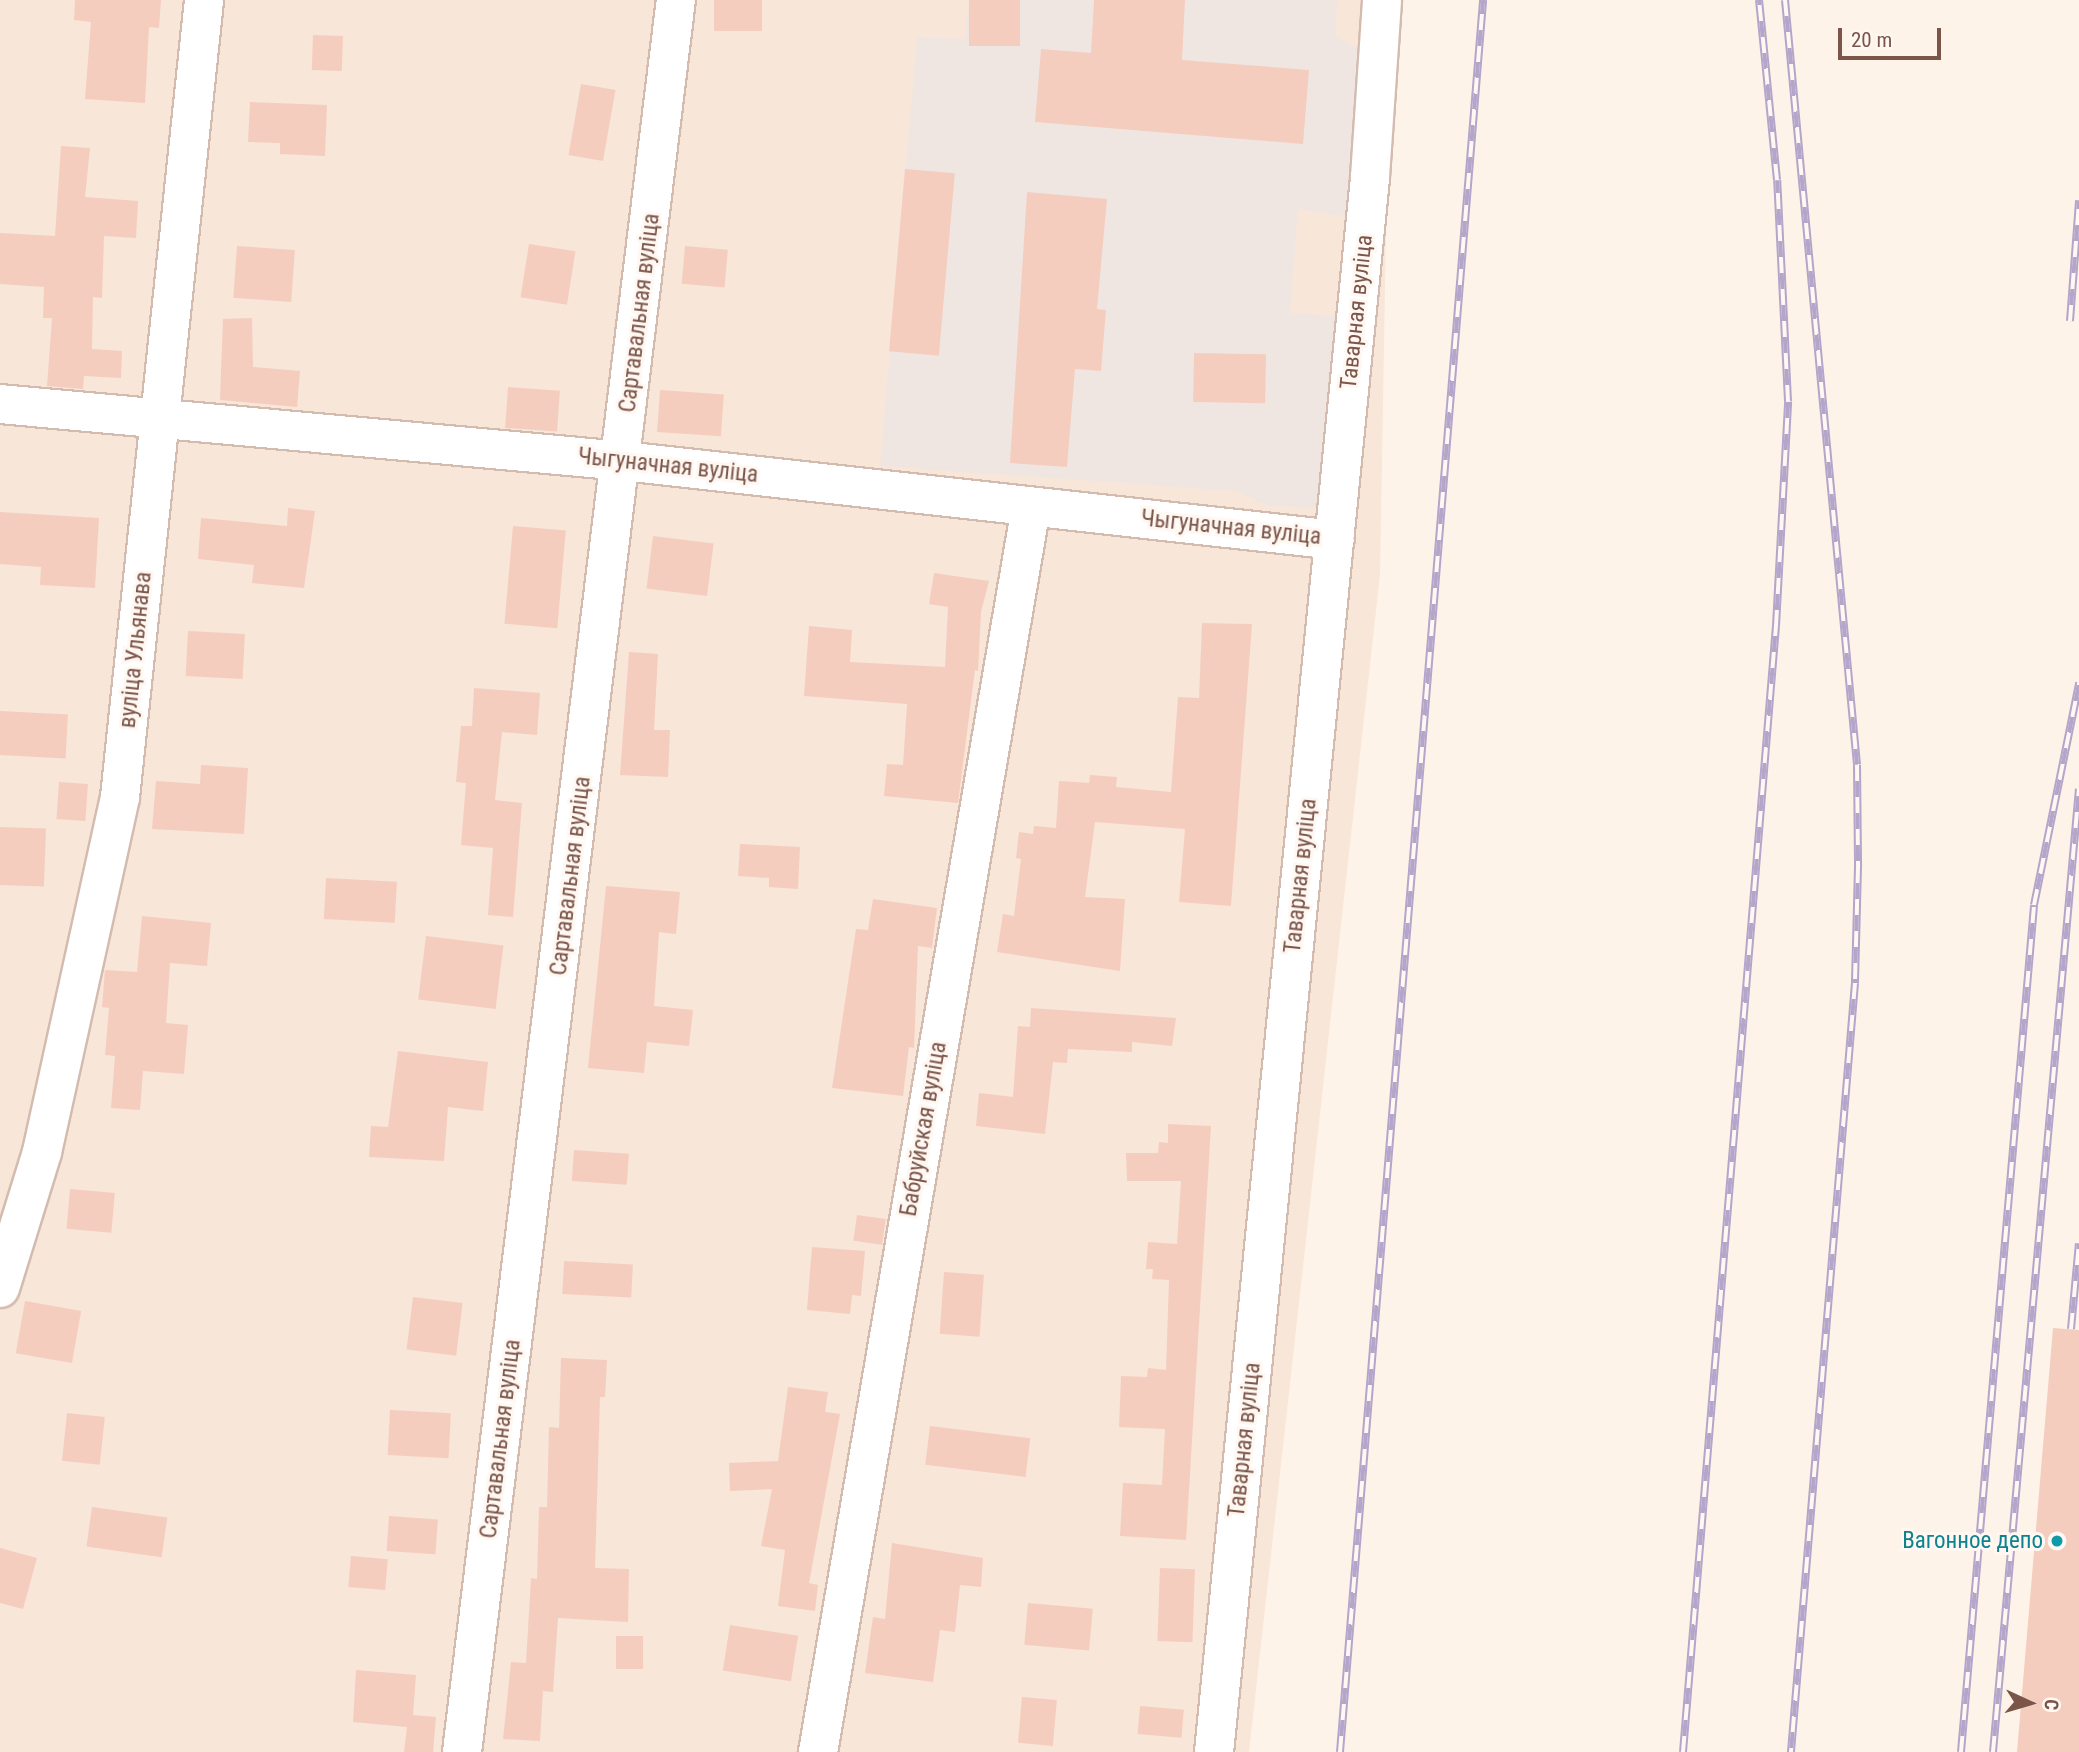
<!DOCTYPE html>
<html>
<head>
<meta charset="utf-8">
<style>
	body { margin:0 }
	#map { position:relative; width:2079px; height:1752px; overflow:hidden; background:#fef3e9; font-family:"Roboto Condensed",sans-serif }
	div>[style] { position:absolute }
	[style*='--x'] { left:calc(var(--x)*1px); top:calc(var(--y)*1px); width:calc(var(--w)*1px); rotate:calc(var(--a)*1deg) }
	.residential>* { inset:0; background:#f8e6d9 }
	.industrial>* { inset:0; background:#efe6e2 }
	.building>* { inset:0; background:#f5cdbe; transform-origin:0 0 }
	.roads { filter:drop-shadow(2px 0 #d4bbb0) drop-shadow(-2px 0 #d4bbb0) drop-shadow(0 2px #d4bbb0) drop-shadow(0 -2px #d4bbb0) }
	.minor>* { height:38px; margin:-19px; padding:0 19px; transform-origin:19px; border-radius:19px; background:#fff }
	.rail>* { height:8px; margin-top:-4px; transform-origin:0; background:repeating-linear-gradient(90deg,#fff7f1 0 16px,#b4a5ca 0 32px); box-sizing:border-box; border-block:2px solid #b4a5ca }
	.dots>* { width:19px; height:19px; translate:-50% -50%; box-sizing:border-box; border:4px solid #fff7f1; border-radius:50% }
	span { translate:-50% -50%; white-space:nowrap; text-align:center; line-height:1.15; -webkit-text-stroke:6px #fff7f1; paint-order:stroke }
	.street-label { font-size:23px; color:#7b554a }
	.culture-label { font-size:23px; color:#0d838f }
	.right { translate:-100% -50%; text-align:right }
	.north { position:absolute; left:1995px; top:1668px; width:70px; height:70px; -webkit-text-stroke:5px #fff7f1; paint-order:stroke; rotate:94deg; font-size:19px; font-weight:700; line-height:28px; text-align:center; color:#7b554a }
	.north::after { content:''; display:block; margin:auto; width:24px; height:32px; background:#7b554a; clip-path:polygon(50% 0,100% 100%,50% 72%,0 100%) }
	.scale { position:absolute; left:1838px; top:28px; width:103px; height:32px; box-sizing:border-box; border:4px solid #7b554a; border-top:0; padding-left:9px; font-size:21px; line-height:24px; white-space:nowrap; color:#7b554a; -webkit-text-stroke:5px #fff7f1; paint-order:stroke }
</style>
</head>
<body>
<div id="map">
	<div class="residential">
		<div style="clip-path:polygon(0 0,1390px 0,1380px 575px,1249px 1752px,0 1752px)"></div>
	</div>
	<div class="industrial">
		<div style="clip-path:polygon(969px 0,1337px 0,1335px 36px,1359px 49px,1345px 216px,1298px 209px,1290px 313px,1337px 316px,1320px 508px,1270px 506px,1236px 491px,880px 466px,917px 37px,965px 39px)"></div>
	</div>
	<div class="building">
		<div style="clip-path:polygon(75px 0,161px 0,159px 28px,149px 27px,145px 103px,85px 99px,91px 22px,74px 20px)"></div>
		<div style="left:714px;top:0;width:48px;height:31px"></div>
		<div style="left:969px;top:0;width:51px;height:46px"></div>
		<div style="clip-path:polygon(1094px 0,1185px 0,1182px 60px,1309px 70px,1303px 144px,1035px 122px,1041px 49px,1091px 53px)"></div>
		<div style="left:313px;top:35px;width:30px;height:35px;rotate:2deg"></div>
		<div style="left:581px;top:84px;width:35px;height:72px;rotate:10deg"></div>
		<div style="clip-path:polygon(250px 102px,327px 105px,325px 156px,280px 154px,280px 143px,248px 142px)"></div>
		<div style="clip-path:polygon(61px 146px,90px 148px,85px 197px,138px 201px,136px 238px,104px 236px,102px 298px,93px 297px,92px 349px,122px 351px,121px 378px,84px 376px,83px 389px,47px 386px,52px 318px,43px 318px,44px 287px,0 284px,0 233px,55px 236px)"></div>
		<div style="left:905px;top:169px;width:50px;height:183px;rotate:5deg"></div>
		<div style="clip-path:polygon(1027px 192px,1107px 199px,1097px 309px,1106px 310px,1101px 371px,1075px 369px,1067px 467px,1010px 463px)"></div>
		<div style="left:529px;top:244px;width:47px;height:54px;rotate:9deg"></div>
		<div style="left:237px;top:246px;width:58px;height:52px;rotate:4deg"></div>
		<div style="left:685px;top:246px;width:43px;height:38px;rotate:5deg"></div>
		<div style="clip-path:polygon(252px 318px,253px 367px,300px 371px,297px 407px,220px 400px,223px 319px)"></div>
		<div style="left:1194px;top:353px;width:72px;height:49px;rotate:1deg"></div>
		<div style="left:508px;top:387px;width:52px;height:41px;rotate:4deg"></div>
		<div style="left:660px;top:390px;width:64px;height:42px;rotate:4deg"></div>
		<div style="clip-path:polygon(288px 508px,315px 511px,304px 588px,252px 583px,254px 565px,198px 559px,201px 518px,287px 526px)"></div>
		<div style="clip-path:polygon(0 512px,99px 518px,95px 588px,40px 585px,41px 567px,0 564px)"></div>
		<div style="left:513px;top:526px;width:53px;height:98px;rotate:5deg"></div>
		<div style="left:653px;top:536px;width:61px;height:53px;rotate:7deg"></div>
		<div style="clip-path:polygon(934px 573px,989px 581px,981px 612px,978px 671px,975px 670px,958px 803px,884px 796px,887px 764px,903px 765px,907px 704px,804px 696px,809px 626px,852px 630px,850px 662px,945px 667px,948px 607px,929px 604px)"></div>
		<div style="clip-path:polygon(1202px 623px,1252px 624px,1231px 906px,1179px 902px,1185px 829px,1095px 822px,1085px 897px,1125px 899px,1120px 971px,997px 952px,1003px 914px,1014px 916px,1021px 859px,1016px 858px,1019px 832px,1033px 834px,1034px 826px,1056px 828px,1059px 781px,1089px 783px,1090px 775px,1117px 777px,1116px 787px,1171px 792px,1178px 697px,1199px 698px)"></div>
		<div style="left:188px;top:631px;width:57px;height:45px;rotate:3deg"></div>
		<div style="clip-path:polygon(629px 652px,658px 654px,654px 730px,670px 730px,668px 777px,620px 775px)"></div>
		<div style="clip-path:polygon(474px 688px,540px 693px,537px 735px,502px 732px,495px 800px,522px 803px,513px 917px,488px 915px,493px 848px,461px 845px,466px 783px,456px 782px,461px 726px,472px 726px)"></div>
		<div style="left:0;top:711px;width:68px;height:44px;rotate:3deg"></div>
		<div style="clip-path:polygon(201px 765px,248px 768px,244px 834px,152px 829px,156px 781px,200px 784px)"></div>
		<div style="left:59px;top:782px;width:29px;height:37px;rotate:4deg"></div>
		<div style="left:0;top:827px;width:46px;height:58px;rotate:2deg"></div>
		<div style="clip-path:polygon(740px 844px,800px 847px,798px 889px,769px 887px,769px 878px,738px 876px)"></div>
		<div style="left:326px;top:878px;width:71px;height:41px;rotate:3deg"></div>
		<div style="clip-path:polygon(606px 886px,680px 892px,676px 934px,659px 932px,654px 1006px,693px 1010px,689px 1046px,647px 1042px,644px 1073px,588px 1068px)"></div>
		<div style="clip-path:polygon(873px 899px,937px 908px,932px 948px,918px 946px,914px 1048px,909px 1047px,903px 1096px,832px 1088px,856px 929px,868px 930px)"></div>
		<div style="clip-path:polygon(142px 916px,211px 923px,207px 966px,170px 963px,166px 1023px,188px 1025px,184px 1074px,143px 1071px,140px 1110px,111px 1108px,115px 1056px,105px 1055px,109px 1008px,102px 1007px,105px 970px,137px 972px)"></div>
		<div style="left:426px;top:936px;width:78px;height:64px;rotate:7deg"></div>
		<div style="clip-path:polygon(1031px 1008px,1176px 1018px,1172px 1046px,1132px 1042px,1132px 1052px,1068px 1049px,1067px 1063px,1053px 1062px,1045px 1134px,976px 1126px,979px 1093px,1013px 1097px,1018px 1026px,1030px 1027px)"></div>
		<div style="clip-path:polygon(398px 1051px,488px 1062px,483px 1111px,448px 1107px,444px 1161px,369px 1157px,371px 1126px,388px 1127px)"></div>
		<div style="clip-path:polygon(1168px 1124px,1211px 1126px,1186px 1540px,1120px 1536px,1123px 1483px,1162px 1485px,1165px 1429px,1119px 1427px,1121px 1376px,1147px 1377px,1148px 1368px,1166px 1370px,1169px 1280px,1152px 1279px,1153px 1269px,1146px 1269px,1148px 1242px,1177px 1244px,1181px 1181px,1127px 1181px,1126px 1153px,1158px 1153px,1159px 1142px,1168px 1143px)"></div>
		<div style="left:574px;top:1150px;width:55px;height:31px;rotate:4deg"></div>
		<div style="left:70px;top:1189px;width:45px;height:40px;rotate:5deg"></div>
		<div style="left:857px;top:1215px;width:29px;height:26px;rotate:8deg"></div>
		<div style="clip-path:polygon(812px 1247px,865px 1251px,861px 1296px,852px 1295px,850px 1314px,807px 1310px)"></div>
		<div style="left:564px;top:1261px;width:69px;height:33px;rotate:3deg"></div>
		<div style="left:944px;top:1272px;width:40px;height:62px;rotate:4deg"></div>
		<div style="left:413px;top:1297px;width:50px;height:53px;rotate:7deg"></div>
		<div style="left:25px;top:1301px;width:57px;height:53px;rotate:10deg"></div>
		<div style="clip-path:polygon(2053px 1328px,2079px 1330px,2079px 1752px,2017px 1752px)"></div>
		<div style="clip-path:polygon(561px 1358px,607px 1360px,605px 1397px,600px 1397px,595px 1568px,629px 1569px,628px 1622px,558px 1618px,553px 1692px,543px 1691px,540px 1741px,503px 1739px,511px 1662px,526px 1663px,531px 1578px,537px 1579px,539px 1507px,547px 1507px,549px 1427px,559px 1428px)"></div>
		<div style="clip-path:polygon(788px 1387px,828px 1392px,825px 1412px,840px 1414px,809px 1583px,818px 1585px,815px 1611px,778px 1606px,785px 1550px,761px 1546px,772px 1489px,730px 1491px,729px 1463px,778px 1461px)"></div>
		<div style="left:390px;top:1410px;width:61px;height:45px;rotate:3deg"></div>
		<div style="left:67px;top:1413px;width:38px;height:48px;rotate:6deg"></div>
		<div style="left:930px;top:1426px;width:101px;height:39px;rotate:7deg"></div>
		<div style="left:92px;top:1507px;width:76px;height:40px;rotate:8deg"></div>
		<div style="left:389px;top:1516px;width:49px;height:35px;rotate:4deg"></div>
		<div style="clip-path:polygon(892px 1543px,983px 1558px,981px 1587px,960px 1585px,955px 1632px,940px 1630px,933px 1682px,865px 1673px,873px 1617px,885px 1619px)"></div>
		<div style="clip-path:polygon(0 1548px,37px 1558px,23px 1609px,0 1603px)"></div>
		<div style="left:351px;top:1556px;width:37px;height:31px;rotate:5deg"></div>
		<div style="left:1160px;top:1568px;width:35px;height:73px;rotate:2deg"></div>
		<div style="left:1028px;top:1603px;width:65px;height:42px;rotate:5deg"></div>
		<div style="left:730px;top:1625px;width:69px;height:46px;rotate:9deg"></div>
		<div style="left:616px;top:1636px;width:27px;height:33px"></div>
		<div style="clip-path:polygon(356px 1670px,416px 1675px,413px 1715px,436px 1717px,433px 1752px,404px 1752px,407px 1727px,353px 1722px)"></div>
		<div style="left:1022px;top:1697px;width:35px;height:46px;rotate:5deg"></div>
		<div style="left:1140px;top:1706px;width:44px;height:28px;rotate:5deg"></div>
	</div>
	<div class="roads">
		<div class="minor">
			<div style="--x:0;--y:404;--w:626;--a:5.23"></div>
			<div style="--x:623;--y:461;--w:716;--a:6.33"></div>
			<div style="--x:0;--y:1288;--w:142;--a:-72.8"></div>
			<div style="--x:42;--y:1152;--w:363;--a:-77.6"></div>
			<div style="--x:120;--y:797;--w:801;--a:-83.98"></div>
			<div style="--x:462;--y:1752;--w:1765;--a:-83.04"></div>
			<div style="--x:818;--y:1752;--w:1263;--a:-80.29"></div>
			<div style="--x:1214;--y:1752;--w:1583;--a:-84.34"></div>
			<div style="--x:1370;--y:177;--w:177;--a:-86.1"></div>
		</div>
	</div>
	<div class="rail">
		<div style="--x:1785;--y:0;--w:768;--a:84.62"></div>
		<div style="--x:1857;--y:765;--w:102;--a:89.4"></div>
		<div style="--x:1858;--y:867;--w:116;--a:91.5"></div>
		<div style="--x:1855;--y:983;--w:772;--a:94.76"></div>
		<div style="--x:2070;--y:321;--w:121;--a:-85.7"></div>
		<div style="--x:2071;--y:1329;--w:86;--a:-84.7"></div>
		<div style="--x:1340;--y:1752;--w:1758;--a:-85.33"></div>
		<div style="--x:1683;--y:1752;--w:1130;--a:-85.28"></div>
		<div style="--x:1776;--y:626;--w:225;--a:-86.9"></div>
		<div style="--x:1788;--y:401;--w:221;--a:-92.8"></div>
		<div style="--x:1777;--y:180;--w:181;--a:-95.7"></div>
		<div style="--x:1961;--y:1752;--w:850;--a:-85.07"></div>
		<div style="--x:2034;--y:905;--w:227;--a:-78.5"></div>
		<div style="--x:1993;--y:1752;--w:967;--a:-84.9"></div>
	</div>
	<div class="dots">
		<div style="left:2057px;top:1541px;background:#0f9aa8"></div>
	</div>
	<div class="street-label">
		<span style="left:1357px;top:312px;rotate:-84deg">Таварная вуліца</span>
		<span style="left:640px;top:313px;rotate:-83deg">Сартавальная вуліца</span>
		<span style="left:668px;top:466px;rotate:6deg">Чыгуначная вуліца</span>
		<span style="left:1231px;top:528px;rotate:6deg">Чыгуначная вуліца</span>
		<span style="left:136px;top:650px;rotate:-84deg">вуліца Ульянава</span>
		<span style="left:571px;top:876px;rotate:-83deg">Сартавальная вуліца</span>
		<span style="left:1301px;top:876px;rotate:-84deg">Таварная вуліца</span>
		<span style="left:924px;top:1129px;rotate:-80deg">Бабруйская вуліца</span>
		<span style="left:501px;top:1439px;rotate:-83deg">Сартавальная вуліца</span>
		<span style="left:1245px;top:1440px;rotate:-84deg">Таварная вуліца</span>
	</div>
	<div class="culture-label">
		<span class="right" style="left:2043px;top:1541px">Вагонное депо</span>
	</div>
	<div class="north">С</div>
	<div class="scale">20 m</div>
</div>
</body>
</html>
